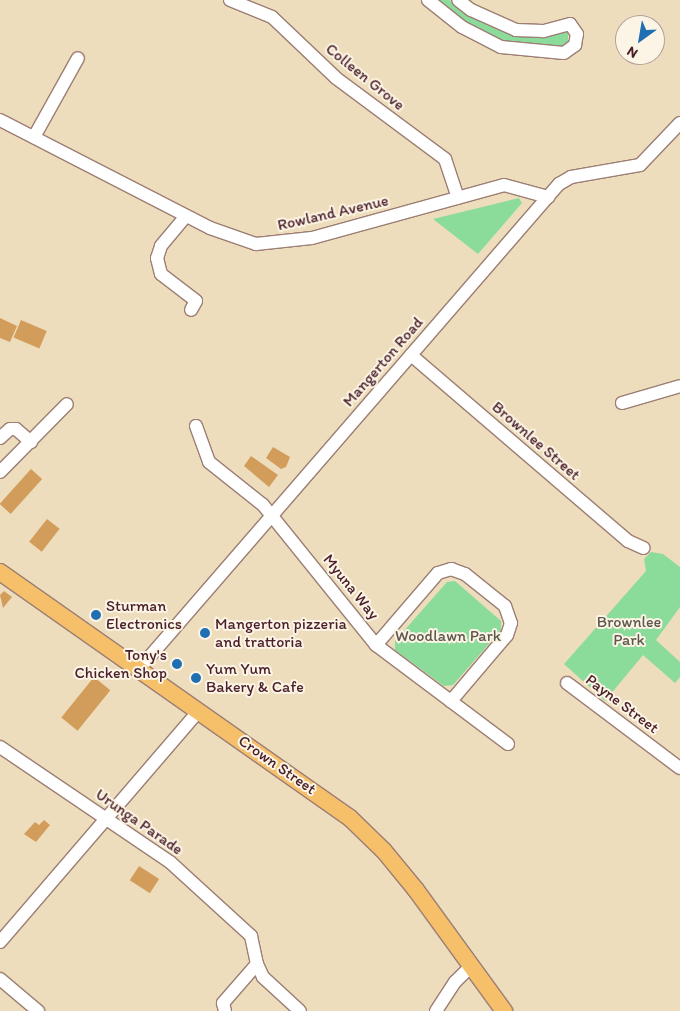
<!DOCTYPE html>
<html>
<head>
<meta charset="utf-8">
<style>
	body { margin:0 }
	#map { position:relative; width:680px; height:1011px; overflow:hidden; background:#eeddbc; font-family:Itim,sans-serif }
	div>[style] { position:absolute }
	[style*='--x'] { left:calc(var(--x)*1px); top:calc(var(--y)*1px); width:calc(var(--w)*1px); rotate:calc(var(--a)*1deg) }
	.green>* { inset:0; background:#8bdb9b }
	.building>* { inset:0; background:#d29d5a; transform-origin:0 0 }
	.roads { filter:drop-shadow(1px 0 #9c7e74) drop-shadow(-1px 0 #9c7e74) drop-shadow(0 1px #9c7e74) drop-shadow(0 -1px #9c7e74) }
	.minor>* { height:12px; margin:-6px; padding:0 6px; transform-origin:6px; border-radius:6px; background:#fff }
	.major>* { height:16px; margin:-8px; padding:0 8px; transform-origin:8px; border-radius:8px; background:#f6c06b }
	.dots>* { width:14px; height:14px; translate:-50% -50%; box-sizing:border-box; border:2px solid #fcf5e5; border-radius:50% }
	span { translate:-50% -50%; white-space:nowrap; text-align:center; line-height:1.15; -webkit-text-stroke:4px #fcf5e5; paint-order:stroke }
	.street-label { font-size:16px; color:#4a1f2b }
	.poi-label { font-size:16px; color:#4a1f2b }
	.left { translate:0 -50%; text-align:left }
	.right { translate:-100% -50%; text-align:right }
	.park-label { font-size:16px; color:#5e574d }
	.north { position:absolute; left:615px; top:15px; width:50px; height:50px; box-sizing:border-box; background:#fcf5e5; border:1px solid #b59f9b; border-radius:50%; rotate:212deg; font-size:14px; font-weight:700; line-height:20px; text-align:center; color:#4a1f2b }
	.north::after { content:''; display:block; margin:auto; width:18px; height:22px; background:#1f6fb2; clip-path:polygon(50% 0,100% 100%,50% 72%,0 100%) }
</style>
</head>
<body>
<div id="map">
	<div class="green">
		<div style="clip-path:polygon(434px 0,449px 0,499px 28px,568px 33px,568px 42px,562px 47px,508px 43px,481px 34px)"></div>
		<div style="clip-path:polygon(519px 198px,522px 203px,478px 254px,433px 219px)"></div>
		<div style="clip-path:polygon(651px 552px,663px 554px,680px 567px,680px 607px,656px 640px,680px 662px,680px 677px,675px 683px,643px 655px,605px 701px,564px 664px,646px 571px,644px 559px)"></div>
		<div style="clip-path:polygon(455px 581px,501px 621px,501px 630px,453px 685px,444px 686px,395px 650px,395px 641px,447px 582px)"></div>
	</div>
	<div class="building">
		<div style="clip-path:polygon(0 318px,17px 326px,10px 342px,0 338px)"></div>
		<div style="left:21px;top:320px;width:28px;height:19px;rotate:23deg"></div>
		<div style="clip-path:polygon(273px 447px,290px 457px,286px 467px,281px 469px,266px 458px)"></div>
		<div style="clip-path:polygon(251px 456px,278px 475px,269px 487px,244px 466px)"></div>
		<div style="left:31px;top:469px;width:15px;height:47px;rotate:42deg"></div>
		<div style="left:47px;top:519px;width:16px;height:29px;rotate:38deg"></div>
		<div style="clip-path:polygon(4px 591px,12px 597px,3px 608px,0 595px)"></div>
		<div style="left:94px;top:677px;width:21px;height:52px;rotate:39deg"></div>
		<div style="clip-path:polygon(44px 820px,50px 825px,36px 842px,24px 834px,35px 822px,39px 825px)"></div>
		<div style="left:139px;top:866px;width:24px;height:17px;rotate:33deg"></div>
	</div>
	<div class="roads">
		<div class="minor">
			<div style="--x:230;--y:0;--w:45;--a:22"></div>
			<div style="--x:272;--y:17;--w:88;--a:43.6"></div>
			<div style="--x:336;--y:78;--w:136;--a:36.6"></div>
			<div style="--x:445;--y:159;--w:41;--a:71.6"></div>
			<div style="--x:428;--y:0;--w:43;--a:38.5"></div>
			<div style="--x:462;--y:27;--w:44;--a:27.1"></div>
			<div style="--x:501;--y:47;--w:63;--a:5.4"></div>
			<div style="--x:564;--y:53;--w:14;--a:-36"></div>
			<div style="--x:575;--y:45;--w:11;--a:-80"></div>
			<div style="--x:577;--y:34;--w:12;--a:-125"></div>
			<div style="--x:570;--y:24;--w:28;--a:165"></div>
			<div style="--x:543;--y:31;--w:27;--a:-178"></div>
			<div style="--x:516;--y:30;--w:49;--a:-156"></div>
			<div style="--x:471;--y:10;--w:16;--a:-142"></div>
			<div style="--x:0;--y:120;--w:236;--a:27.2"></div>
			<div style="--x:210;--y:228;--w:49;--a:19.2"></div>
			<div style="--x:256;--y:244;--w:56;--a:-6.1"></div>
			<div style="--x:312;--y:238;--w:199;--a:-15.4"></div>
			<div style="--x:504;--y:185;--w:46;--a:15.3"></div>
			<div style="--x:34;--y:137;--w:90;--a:-60.9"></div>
			<div style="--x:186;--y:216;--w:39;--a:130"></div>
			<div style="--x:161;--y:246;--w:13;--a:108"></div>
			<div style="--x:157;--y:258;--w:16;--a:76"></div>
			<div style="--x:161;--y:274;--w:44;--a:37.6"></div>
			<div style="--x:196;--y:301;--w:10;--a:119"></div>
			<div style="--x:411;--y:355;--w:286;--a:40.6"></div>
			<div style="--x:628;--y:541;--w:17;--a:24"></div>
			<div style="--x:622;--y:403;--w:60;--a:-16.3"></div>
			<div style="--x:196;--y:426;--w:38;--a:70"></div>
			<div style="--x:209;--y:462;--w:69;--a:38.5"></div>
			<div style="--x:263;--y:505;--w:180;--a:51.1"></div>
			<div style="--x:376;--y:645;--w:165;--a:36.9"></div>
			<div style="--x:0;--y:438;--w:13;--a:-42"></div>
			<div style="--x:10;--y:429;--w:6;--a:0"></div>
			<div style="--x:16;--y:429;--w:20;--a:41"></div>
			<div style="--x:0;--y:472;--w:95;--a:-45.4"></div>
			<div style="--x:376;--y:645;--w:95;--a:-49.3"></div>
			<div style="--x:438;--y:573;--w:14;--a:-17"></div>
			<div style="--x:451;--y:569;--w:15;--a:20"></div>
			<div style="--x:465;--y:574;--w:51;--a:38.7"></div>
			<div style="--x:505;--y:606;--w:18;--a:71"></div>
			<div style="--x:511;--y:623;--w:13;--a:108"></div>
			<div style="--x:507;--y:635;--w:87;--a:130.3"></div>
			<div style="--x:139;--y:669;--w:642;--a:-49.11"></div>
			<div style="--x:559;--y:184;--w:14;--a:-30"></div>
			<div style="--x:571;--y:177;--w:70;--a:-9.9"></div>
			<div style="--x:640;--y:165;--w:58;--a:-46.4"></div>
			<div style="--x:567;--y:683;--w:141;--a:37"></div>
			<div style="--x:0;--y:747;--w:205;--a:34.1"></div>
			<div style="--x:170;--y:862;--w:110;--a:42.4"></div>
			<div style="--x:251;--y:936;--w:29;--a:78"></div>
			<div style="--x:257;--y:964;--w:52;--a:131.1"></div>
			<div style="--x:223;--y:1003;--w:8;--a:76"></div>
			<div style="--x:0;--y:942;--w:305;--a:-49.3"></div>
			<div style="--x:257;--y:964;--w:14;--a:65"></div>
			<div style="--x:263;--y:977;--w:50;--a:42.6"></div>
			<div style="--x:0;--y:979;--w:50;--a:40.1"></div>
			<div style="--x:436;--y:1011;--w:35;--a:-57"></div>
			<div style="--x:455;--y:982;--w:21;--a:-45"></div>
		</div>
		<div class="major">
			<div style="--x:0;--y:572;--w:428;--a:35.1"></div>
			<div style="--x:350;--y:818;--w:47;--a:44.1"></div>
			<div style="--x:384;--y:851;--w:50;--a:50.6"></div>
			<div style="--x:416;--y:890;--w:150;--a:54"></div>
		</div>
	</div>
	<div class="dots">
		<div style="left:96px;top:615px;background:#1f6fb2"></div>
		<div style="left:205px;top:633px;background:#1f6fb2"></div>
		<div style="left:177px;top:664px;background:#1f6fb2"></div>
		<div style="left:196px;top:678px;background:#1f6fb2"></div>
	</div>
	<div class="street-label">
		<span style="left:365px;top:77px;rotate:39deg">Colleen Grove</span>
		<span style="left:333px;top:213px;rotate:-13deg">Rowland Avenue</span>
		<span style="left:383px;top:362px;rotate:-49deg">Mangerton Road</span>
		<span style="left:536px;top:441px;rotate:41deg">Brownlee Street</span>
		<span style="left:351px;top:587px;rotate:51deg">Myuna Way</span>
		<span style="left:622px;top:704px;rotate:37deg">Payne Street</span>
		<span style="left:277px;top:765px;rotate:35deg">Crown Street</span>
		<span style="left:139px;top:822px;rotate:35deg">Urunga Parade</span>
	</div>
	<div class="poi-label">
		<span class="left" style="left:106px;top:615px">Sturman<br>Electronics</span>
		<span class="left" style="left:215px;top:633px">Mangerton pizzeria<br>and trattoria</span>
		<span class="right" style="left:167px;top:664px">Tony's<br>Chicken Shop</span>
		<span class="left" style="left:206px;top:678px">Yum Yum<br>Bakery &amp; Cafe</span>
	</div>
	<div class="park-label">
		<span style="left:629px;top:631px">Brownlee<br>Park</span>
		<span style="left:448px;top:636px">Woodlawn Park</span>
	</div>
	<div class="north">N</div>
</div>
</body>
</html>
